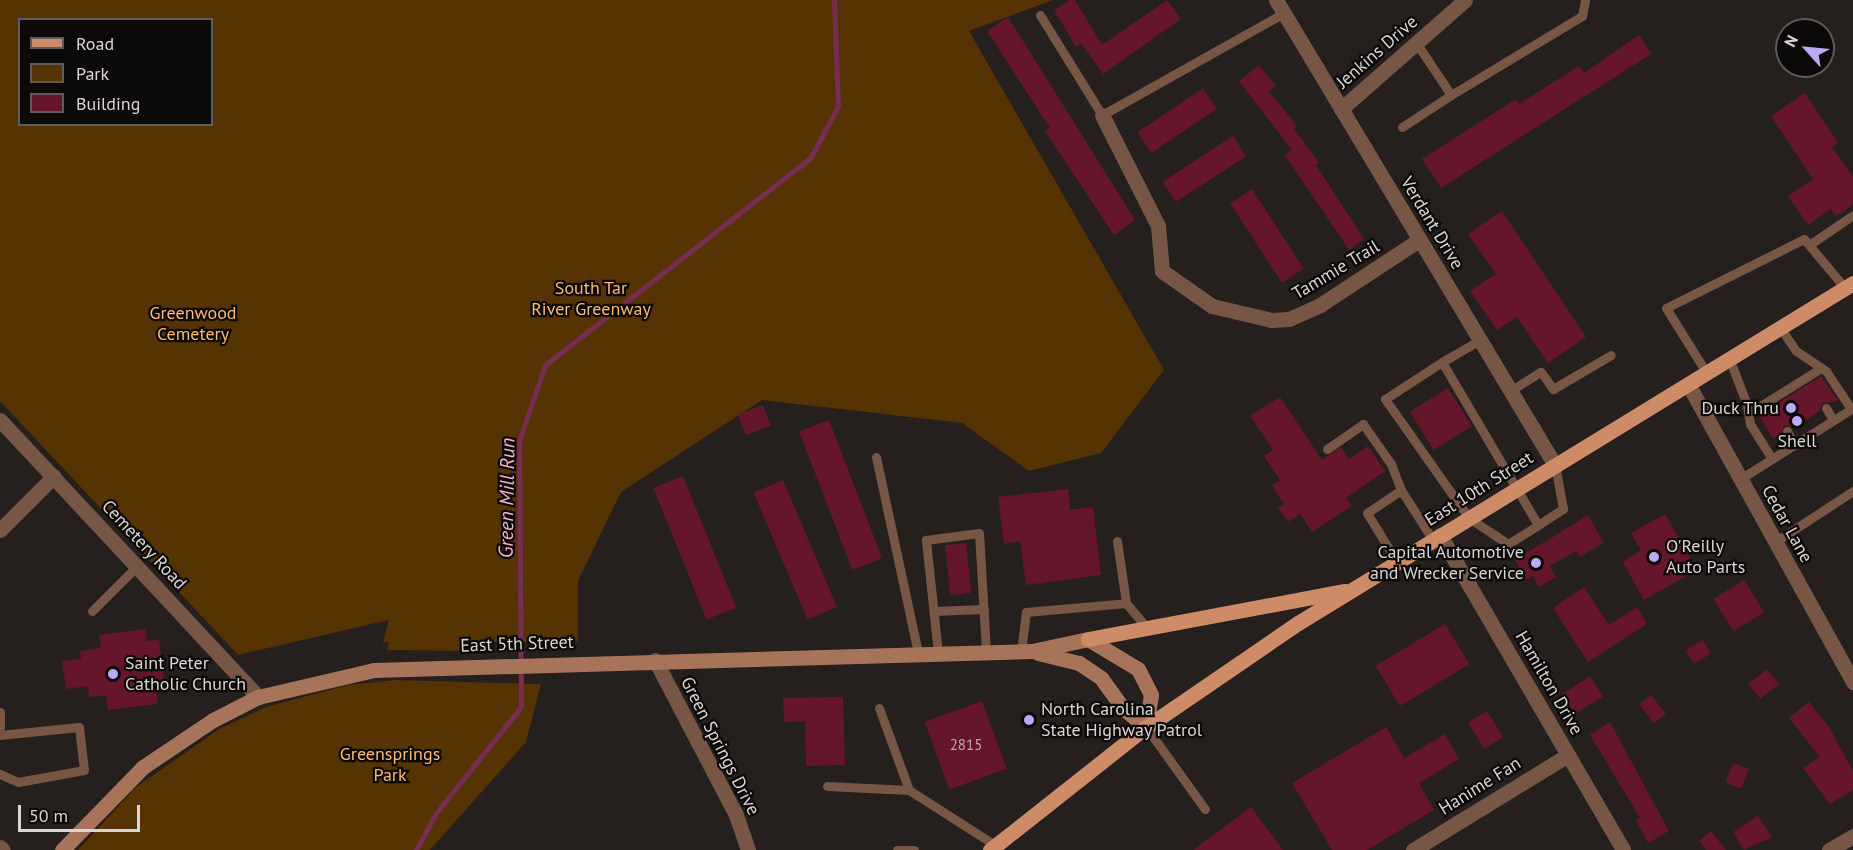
<!DOCTYPE html>
<html>
<head>
<meta charset="utf-8">
<style>
	body { margin:0 }
	#map { position:relative; width:1853px; height:850px; overflow:hidden; background:#251f1e; font-family:"PT Sans",sans-serif }
	div>[style] { position:absolute }
	[style*='--x'] { left:calc(var(--x)*1px); top:calc(var(--y)*1px); width:calc(var(--w)*1px); rotate:calc(var(--a)*1deg) }
	.green>* { inset:0; background:#553303 }
	.stream>* { height:5px; margin:-2.5px; padding:0 2.5px; transform-origin:2.5px; border-radius:2.5px; background:#782d53 }
	.building>* { inset:0; background:#66162b; transform-origin:0 0 }
	.lane>* { height:9px; margin:-4.5px; padding:0 4.5px; transform-origin:4.5px; border-radius:4.5px; background:#775645 }
	.street>* { height:15px; margin:-7.5px; padding:0 7.5px; transform-origin:7.5px; border-radius:7.5px; background:#775645 }
	.secondary>* { height:15px; margin:-7.5px; padding:0 7.5px; transform-origin:7.5px; border-radius:7.5px; background:#a87459 }
	.primary>* { height:15px; margin:-7.5px; padding:0 7.5px; transform-origin:7.5px; border-radius:7.5px; background:#ce8b67 }
	.dots>* { width:16px; height:16px; translate:-50% -50%; box-sizing:border-box; border:3px solid #0c0909; border-radius:50% }
	span { translate:-50% -50%; white-space:nowrap; text-align:center; line-height:1.15; -webkit-text-stroke:4.5px #0c0909; paint-order:stroke }
	.number-label { font-size:15px; color:#bda6aa }
	.number-label span { -webkit-text-stroke-width:0 }
	.street-label { font-size:18px; color:#dad6d5 }
	.park-label { font-size:18px; color:#fabb74 }
	.poi-label { font-size:18px; color:#dad6d5 }
	.right { translate:-100% -50%; text-align:right }
	.left { translate:0 -50%; text-align:left }
	.water-label { font-size:20px; color:#f7b4d1; font-style:italic }
	.legend { position:absolute; left:18px; top:18px; width:195px; height:108px; box-sizing:border-box; background:#0c0909; border:2px solid #5e5b5b; margin:0; padding:8px 10px; list-style:none; font-size:18px; color:#dad6d5 }
	.legend li { display:flex; align-items:center; gap:12px; height:30px }
	.legend b { width:30px; border:2px solid #5e5b5b }
	.north { position:absolute; left:1775px; top:18px; width:60px; height:60px; box-sizing:border-box; background:#0c0909; border:2px solid #5e5b5b; border-radius:50%; rotate:297deg; font-size:16px; font-weight:700; line-height:24px; text-align:center; color:#dad6d5 }
	.north::after { content:''; display:block; margin:auto; width:21px; height:27px; background:#bbaaf6; clip-path:polygon(50% 0,100% 100%,50% 72%,0 100%) }
	.scale { position:absolute; left:18px; top:805px; width:122px; height:27px; box-sizing:border-box; border:3px solid #dad6d5; border-top:0; padding-left:8px; font-size:18px; line-height:21px; white-space:nowrap; color:#dad6d5; -webkit-text-stroke:4px #0c0909; paint-order:stroke }
</style>
</head>
<body>
<div id="map">
	<div class="green">
		<div style="clip-path:polygon(evenodd,0 0,1053px 0,969px 31px,1164px 370px,1101px 453px,1029px 471px,962px 423px,762px 400px,621px 492px,578px 581px,578px 641px,488px 642px,484px 651px,387px 650px,389px 642px,383px 642px,389px 620px,238px 655px,0 401px,0 0,20px 20px,212px 20px,212px 124px,20px 124px,20px 20px)"></div>
		<div style="clip-path:polygon(396px 680px,541px 684px,526px 742px,430px 850px,78px 850px,135px 788px,219px 729px,266px 707px,348px 685px)"></div>
	</div>
	<div class="stream">
		<div style="--x:416;--y:850;--w:42;--a:-61.6"></div>
		<div style="--x:436;--y:813;--w:136;--a:-51.3"></div>
		<div style="--x:521;--y:707;--w:266;--a:-90.4"></div>
		<div style="--x:519;--y:441;--w:80;--a:-71.1"></div>
		<div style="--x:545;--y:365;--w:338;--a:-38"></div>
		<div style="--x:811;--y:157;--w:58;--a:-62.1"></div>
		<div style="--x:838;--y:106;--w:106;--a:-92.2"></div>
	</div>
	<div class="building">
		<div style="clip-path:polygon(1070px 0,1075px 0,1102px 45px,1167px 0,1181px 19px,1103px 74px,1081px 43px,1076px 47px,1054px 10px)"></div>
		<div style="clip-path:polygon(1008px 17px,1135px 220px,1114px 235px,1045px 131px,1050px 128px,987px 31px)"></div>
		<div style="clip-path:polygon(1639px 35px,1651px 54px,1441px 188px,1422px 159px,1516px 99px,1519px 104px,1579px 66px,1584px 73px)"></div>
		<div style="clip-path:polygon(1259px 65px,1276px 86px,1269px 91px,1297px 126px,1294px 129px,1319px 162px,1316px 165px,1364px 239px,1349px 250px,1285px 155px,1292px 150px,1239px 81px)"></div>
		<div style="left:1203px;top:88px;width:25px;height:79px;rotate:56deg"></div>
		<div style="clip-path:polygon(1805px 93px,1838px 143px,1832px 147px,1853px 177px,1853px 205px,1836px 216px,1831px 209px,1808px 225px,1788px 196px,1813px 179px,1771px 116px)"></div>
		<div style="left:1233px;top:136px;width:24px;height:84px;rotate:57deg"></div>
		<div style="left:1252px;top:189px;width:95px;height:26px;rotate:57deg"></div>
		<div style="clip-path:polygon(1502px 211px,1586px 337px,1548px 363px,1517px 317px,1497px 330px,1470px 291px,1496px 274px,1468px 234px)"></div>
		<div style="clip-path:polygon(1821px 376px,1838px 401px,1822px 403px,1820px 411px,1793px 428px,1784px 425px,1781px 435px,1773px 439px,1759px 415px)"></div>
		<div style="left:1448px;top:388px;width:45px;height:45px;rotate:58deg"></div>
		<div style="clip-path:polygon(1280px 397px,1322px 460px,1341px 447px,1349px 459px,1368px 446px,1385px 471px,1346px 498px,1352px 506px,1312px 532px,1300px 514px,1288px 522px,1278px 508px,1284px 504px,1272px 485px,1280px 480px,1264px 456px,1273px 450px,1250px 416px)"></div>
		<div style="left:763px;top:405px;width:22px;height:27px;rotate:69deg"></div>
		<div style="left:829px;top:420px;width:148px;height:32px;rotate:69deg"></div>
		<div style="left:683px;top:476px;width:142px;height:32px;rotate:68deg"></div>
		<div style="left:783px;top:480px;width:138px;height:32px;rotate:67deg"></div>
		<div style="clip-path:polygon(1068px 489px,1070px 510px,1093px 507px,1101px 575px,1026px 585px,1020px 541px,1004px 544px,998px 497px)"></div>
		<div style="clip-path:polygon(1665px 514px,1697px 570px,1644px 600px,1623px 562px,1641px 550px,1631px 533px)"></div>
		<div style="clip-path:polygon(1588px 515px,1604px 543px,1580px 557px,1576px 551px,1550px 566px,1556px 577px,1539px 587px,1533px 576px,1526px 580px,1515px 560px)"></div>
		<div style="left:966px;top:543px;width:50px;height:21px;rotate:84deg"></div>
		<div style="left:1744px;top:580px;width:38px;height:36px;rotate:58deg"></div>
		<div style="clip-path:polygon(1584px 587px,1609px 625px,1637px 607px,1647px 624px,1588px 662px,1553px 608px)"></div>
		<div style="left:1445px;top:624px;width:47px;height:81px;rotate:59deg"></div>
		<div style="clip-path:polygon(145px 629px,147px 641px,159px 640px,165px 689px,156px 690px,158px 704px,108px 710px,106px 695px,89px 697px,88px 686px,66px 689px,62px 661px,81px 659px,80px 651px,101px 648px,99px 635px)"></div>
		<div style="left:1703px;top:640px;width:16px;height:20px;rotate:60deg"></div>
		<div style="left:1767px;top:669px;width:19px;height:24px;rotate:51deg"></div>
		<div style="left:1590px;top:676px;width:24px;height:33px;rotate:57deg"></div>
		<div style="left:1651px;top:695px;width:24px;height:15px;rotate:52deg"></div>
		<div style="clip-path:polygon(843px 697px,845px 765px,806px 766px,805px 721px,784px 722px,783px 698px)"></div>
		<div style="left:982px;top:701px;width:72px;height:61px;rotate:70deg"></div>
		<div style="clip-path:polygon(1809px 702px,1829px 727px,1853px 771px,1853px 790px,1830px 804px,1803px 768px,1820px 757px,1789px 718px)"></div>
		<div style="left:1487px;top:711px;width:31px;height:22px;rotate:59deg"></div>
		<div style="clip-path:polygon(1610px 722px,1669px 831px,1648px 843px,1636px 820px,1640px 818px,1590px 735px)"></div>
		<div style="clip-path:polygon(1386px 727px,1404px 758px,1445px 734px,1459px 759px,1419px 783px,1434px 810px,1367px 850px,1332px 850px,1292px 783px)"></div>
		<div style="left:1733px;top:763px;width:17px;height:21px;rotate:21deg"></div>
		<div style="clip-path:polygon(1251px 807px,1283px 850px,1193px 850px)"></div>
		<div style="clip-path:polygon(1758px 816px,1772px 837px,1744px 850px,1733px 832px)"></div>
		<div style="clip-path:polygon(1711px 831px,1726px 850px,1706px 850px,1699px 841px)"></div>
	</div>
	<div class="lane">
		<div style="--x:1040;--y:15;--w:118;--a:58.2"></div>
		<div style="--x:1102;--y:115;--w:209;--a:-29.3"></div>
		<div style="--x:1417;--y:44;--w:61;--a:56.3"></div>
		<div style="--x:1451;--y:95;--w:153;--a:-31.1"></div>
		<div style="--x:1582;--y:16;--w:16;--a:-79"></div>
		<div style="--x:1402;--y:127;--w:59;--a:-33.1"></div>
		<div style="--x:1809;--y:245;--w:53;--a:-34.3"></div>
		<div style="--x:1729;--y:358;--w:50;--a:69"></div>
		<div style="--x:1747;--y:405;--w:19;--a:81"></div>
		<div style="--x:1750;--y:424;--w:41;--a:57.8"></div>
		<div style="--x:1442;--y:362;--w:44;--a:-30.1"></div>
		<div style="--x:1706;--y:372;--w:75;--a:-122"></div>
		<div style="--x:1666;--y:308;--w:154;--a:-26.6"></div>
		<div style="--x:1804;--y:239;--w:64;--a:50.1"></div>
		<div style="--x:1510;--y:391;--w:36;--a:-32"></div>
		<div style="--x:1541;--y:372;--w:21;--a:55"></div>
		<div style="--x:1553;--y:389;--w:67;--a:-30.4"></div>
		<div style="--x:1826;--y:408;--w:14;--a:60"></div>
		<div style="--x:1749;--y:413;--w:85;--a:-32"></div>
		<div style="--x:1787;--y:431;--w:16;--a:63"></div>
		<div style="--x:1327;--y:449;--w:44;--a:-34.8"></div>
		<div style="--x:1363;--y:424;--w:49;--a:55"></div>
		<div style="--x:1391;--y:464;--w:28;--a:69"></div>
		<div style="--x:876;--y:457;--w:200;--a:77.9"></div>
		<div style="--x:1740;--y:479;--w:131;--a:-32.2"></div>
		<div style="--x:1851;--y:409;--w:45;--a:-123.3"></div>
		<div style="--x:1826;--y:371;--w:36;--a:-146"></div>
		<div style="--x:1796;--y:351;--w:29;--a:-124"></div>
		<div style="--x:1538;--y:525;--w:189;--a:-120.5"></div>
		<div style="--x:1442;--y:362;--w:68;--a:147"></div>
		<div style="--x:1385;--y:399;--w:146;--a:54.8"></div>
		<div style="--x:1469;--y:518;--w:47;--a:33.7"></div>
		<div style="--x:1508;--y:544;--w:36;--a:-32"></div>
		<div style="--x:1538;--y:525;--w:30;--a:-33"></div>
		<div style="--x:1563;--y:509;--w:45;--a:-100.3"></div>
		<div style="--x:1117;--y:541;--w:63;--a:81.7"></div>
		<div style="--x:1126;--y:603;--w:31;--a:50"></div>
		<div style="--x:1775;--y:542;--w:93;--a:-33.2"></div>
		<div style="--x:1397;--y:562;--w:57;--a:-121.5"></div>
		<div style="--x:1367;--y:513;--w:41;--a:-34.1"></div>
		<div style="--x:1401;--y:490;--w:59;--a:57.4"></div>
		<div style="--x:92;--y:611;--w:64;--a:-45"></div>
		<div style="--x:934;--y:611;--w:50;--a:-2.3"></div>
		<div style="--x:1021;--y:652;--w:40;--a:-82.9"></div>
		<div style="--x:1026;--y:612;--w:100;--a:-5.1"></div>
		<div style="--x:938;--y:653;--w:114;--a:-96.1"></div>
		<div style="--x:926;--y:540;--w:53;--a:-7.5"></div>
		<div style="--x:979;--y:533;--w:119;--a:86.6"></div>
		<div style="--x:879;--y:708;--w:87;--a:69.9"></div>
		<div style="--x:0;--y:712;--w:16;--a:90"></div>
		<div style="--x:1146;--y:727;--w:101;--a:54.3"></div>
		<div style="--x:0;--y:735;--w:79;--a:-5.8"></div>
		<div style="--x:79;--y:727;--w:43;--a:83.4"></div>
		<div style="--x:84;--y:770;--w:67;--a:169.7"></div>
		<div style="--x:18;--y:782;--w:20;--a:-156"></div>
		<div style="--x:827;--y:786;--w:82;--a:2.8"></div>
		<div style="--x:909;--y:790;--w:102;--a:32.6"></div>
		<div style="--x:897;--y:850;--w:17;--a:0"></div>
	</div>
	<div class="street">
		<div style="--x:1276;--y:0;--w:542;--a:59.04"></div>
		<div style="--x:1341;--y:109;--w:165;--a:-41.3"></div>
		<div style="--x:1102;--y:115;--w:124;--a:63.2"></div>
		<div style="--x:1158;--y:226;--w:45;--a:84.9"></div>
		<div style="--x:1162;--y:271;--w:61;--a:35"></div>
		<div style="--x:1212;--y:306;--w:61;--a:13.3"></div>
		<div style="--x:1271;--y:320;--w:18;--a:-3"></div>
		<div style="--x:1289;--y:319;--w:34;--a:-24"></div>
		<div style="--x:1320;--y:305;--w:118;--a:-33.3"></div>
		<div style="--x:1688;--y:384;--w:341;--a:61"></div>
		<div style="--x:0;--y:420;--w:379;--a:47"></div>
		<div style="--x:0;--y:530;--w:76;--a:-45"></div>
		<div style="--x:1440;--y:535;--w:364;--a:59.8"></div>
		<div style="--x:655;--y:660;--w:175;--a:62.4"></div>
		<div style="--x:736;--y:815;--w:37;--a:71"></div>
		<div style="--x:0;--y:847;--w:4;--a:45"></div>
		<div style="--x:1413;--y:850;--w:182;--a:-31.5"></div>
		<div style="--x:1829;--y:850;--w:28;--a:-30"></div>
	</div>
	<div class="secondary">
		<div style="--x:1038;--y:653;--w:42;--a:13.7"></div>
		<div style="--x:1079;--y:663;--w:27;--a:34"></div>
		<div style="--x:1101;--y:678;--w:37;--a:54"></div>
		<div style="--x:1123;--y:708;--w:30;--a:40"></div>
		<div style="--x:62;--y:850;--w:116;--a:-45.7"></div>
		<div style="--x:143;--y:767;--w:84;--a:-33.9"></div>
		<div style="--x:213;--y:720;--w:51;--a:-27.1"></div>
		<div style="--x:258;--y:697;--w:119;--a:-13.1"></div>
		<div style="--x:374;--y:670;--w:658;--a:-1.65"></div>
		<div style="--x:1032;--y:651;--w:57;--a:-12.1"></div>
		<div style="--x:1088;--y:639;--w:58;--a:31"></div>
		<div style="--x:1138;--y:669;--w:29;--a:63"></div>
		<div style="--x:1151;--y:695;--w:32;--a:99"></div>
	</div>
	<div class="primary">
		<div style="--x:1088;--y:639;--w:261;--a:-10.6"></div>
		<div style="--x:990;--y:850;--w:199;--a:-38.3"></div>
		<div style="--x:1146;--y:727;--w:184;--a:-34.4"></div>
		<div style="--x:1298;--y:623;--w:651;--a:-31.49"></div>
	</div>
	<div class="dots">
		<div style="left:1791px;top:408px;background:#bbaaf6"></div>
		<div style="left:1797px;top:421px;background:#bbaaf6"></div>
		<div style="left:1654px;top:557px;background:#bbaaf6"></div>
		<div style="left:1536px;top:563px;background:#bbaaf6"></div>
		<div style="left:113px;top:674px;background:#bbaaf6"></div>
		<div style="left:1029px;top:720px;background:#bbaaf6"></div>
	</div>
	<div class="number-label">
		<span style="left:966px;top:745px">2815</span>
	</div>
	<div class="street-label">
		<span style="left:1377px;top:52px;rotate:-41deg">Jenkins Drive</span>
		<span style="left:1432px;top:223px;rotate:59deg">Verdant Drive</span>
		<span style="left:1336px;top:270px;rotate:-31deg">Tammie Trail</span>
		<span style="left:1479px;top:489px;rotate:-32deg">East 10th Street</span>
		<span style="left:1787px;top:524px;rotate:61deg">Cedar Lane</span>
		<span style="left:144px;top:545px;rotate:47deg">Cemetery Road</span>
		<span style="left:517px;top:644px;rotate:-2deg">East 5th Street</span>
		<span style="left:1549px;top:683px;rotate:60deg">Hamilton Drive</span>
		<span style="left:720px;top:746px;rotate:63deg">Green Springs Drive</span>
		<span style="left:1480px;top:786px;rotate:-32deg">Hanime Fan</span>
	</div>
	<div class="park-label">
		<span style="left:591px;top:299px">South Tar<br>River Greenway</span>
		<span style="left:193px;top:324px">Greenwood<br>Cemetery</span>
		<span style="left:390px;top:765px">Greensprings<br>Park</span>
	</div>
	<div class="poi-label">
		<span class="right" style="left:1779px;top:408px">Duck Thru</span>
		<span style="left:1797px;top:441px">Shell</span>
		<span class="left" style="left:1666px;top:557px">O'Reilly<br>Auto Parts</span>
		<span class="right" style="left:1524px;top:563px">Capital Automotive<br>and Wrecker Service</span>
		<span class="left" style="left:125px;top:674px">Saint Peter<br>Catholic Church</span>
		<span class="left" style="left:1041px;top:720px">North Carolina<br>State Highway Patrol</span>
	</div>
	<div class="water-label">
		<span style="left:507px;top:498px;rotate:-89deg">Green Mill Run</span>
	</div>
	<ul class="legend">
	<li><b style="height:8px;background:#ce8b67"></b>Road</li>
	<li><b style="height:16px;background:#553303"></b>Park</li>
	<li><b style="height:16px;background:#66162b"></b>Building</li>
	</ul>
	<div class="north">N</div>
	<div class="scale">50 m</div>
</div>
</body>
</html>
